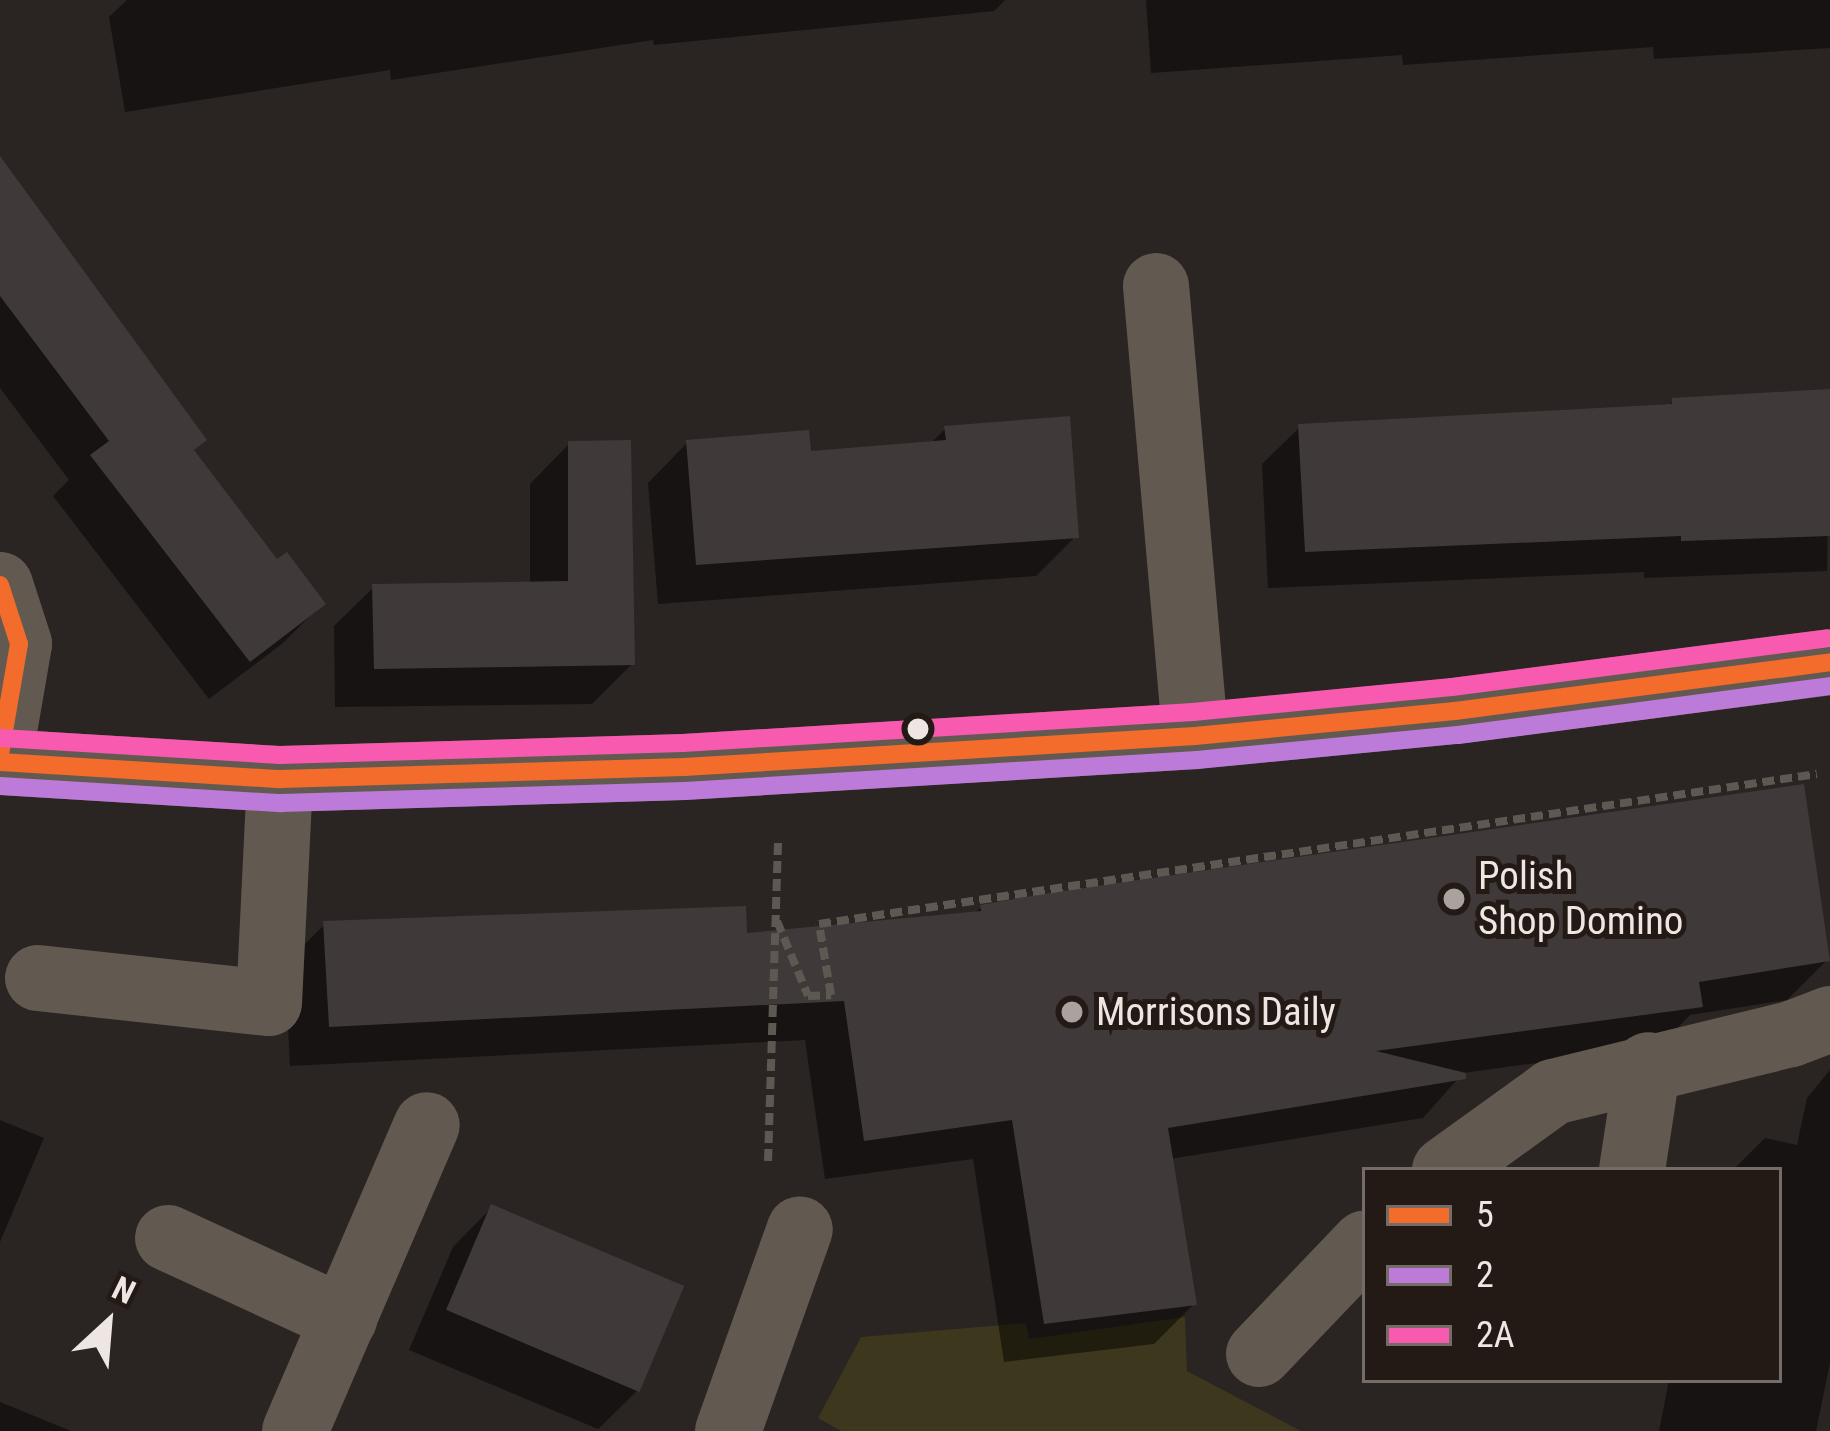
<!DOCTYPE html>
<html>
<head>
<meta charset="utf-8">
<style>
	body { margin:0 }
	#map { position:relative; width:1830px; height:1431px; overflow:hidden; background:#2a2422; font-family:"Roboto Condensed",sans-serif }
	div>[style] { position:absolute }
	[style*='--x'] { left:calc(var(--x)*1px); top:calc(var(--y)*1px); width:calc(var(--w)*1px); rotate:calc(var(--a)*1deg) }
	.green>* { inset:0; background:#3c371d }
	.shadow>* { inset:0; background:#0007 }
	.building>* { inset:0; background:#3f3a39; transform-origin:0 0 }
	.path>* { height:8px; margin-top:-4px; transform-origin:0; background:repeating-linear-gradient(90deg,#5e5852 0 12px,transparent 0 18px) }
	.minor>* { height:66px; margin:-33px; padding:0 33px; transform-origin:33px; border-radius:33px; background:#625a51 }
	.bus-1>* { height:18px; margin:-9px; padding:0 9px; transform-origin:9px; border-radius:9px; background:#f36c2b }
	.bus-2>* { height:18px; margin:-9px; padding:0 9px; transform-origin:9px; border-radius:9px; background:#bd7bd9 }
	.bus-3>* { height:18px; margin:-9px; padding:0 9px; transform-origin:9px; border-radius:9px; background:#f75aaf }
	.dots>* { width:33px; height:33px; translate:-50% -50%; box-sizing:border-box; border:6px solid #241a15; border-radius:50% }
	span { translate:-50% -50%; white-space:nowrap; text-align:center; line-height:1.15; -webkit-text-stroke:10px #241a15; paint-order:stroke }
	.poi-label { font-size:39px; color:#ede6e2 }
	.left { translate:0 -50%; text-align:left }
	.legend { position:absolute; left:1362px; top:1167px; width:420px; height:216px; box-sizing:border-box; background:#241a15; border:3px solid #746c67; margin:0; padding:15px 21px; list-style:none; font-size:36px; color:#ede6e2 }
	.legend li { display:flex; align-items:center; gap:24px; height:60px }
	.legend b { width:60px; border:3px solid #746c67 }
	.north { position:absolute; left:48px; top:1263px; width:120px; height:120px; -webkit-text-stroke:9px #241a15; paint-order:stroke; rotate:26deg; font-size:33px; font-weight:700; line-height:48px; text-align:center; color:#ede6e2 }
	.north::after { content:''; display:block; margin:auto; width:42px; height:54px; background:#ede6e2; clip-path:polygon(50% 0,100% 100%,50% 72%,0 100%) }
</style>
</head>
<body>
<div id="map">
	<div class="green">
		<div style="clip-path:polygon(1185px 1317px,1187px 1371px,1301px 1431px,841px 1431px,818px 1418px,861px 1337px,1026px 1323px,1029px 1339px)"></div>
	</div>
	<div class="shadow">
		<div style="clip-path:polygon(127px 0,1005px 0,994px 11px,654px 45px,653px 40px,391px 80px,390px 70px,125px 112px,109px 17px)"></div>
		<div style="clip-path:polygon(1146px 0,1830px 0,1830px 48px,1654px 59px,1653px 47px,1403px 65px,1402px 55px,1151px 73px)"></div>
		<div style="clip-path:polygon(0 161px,191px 452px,277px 563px,322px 604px,283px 643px,209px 699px,53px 496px,69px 480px,0 388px)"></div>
		<div style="clip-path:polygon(1830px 393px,1827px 571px,1644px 578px,1644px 572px,1268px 588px,1262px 464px,1300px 427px,1668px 407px,1673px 401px)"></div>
		<div style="clip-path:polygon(945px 429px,1076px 536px,1036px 576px,658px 604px,648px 483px,687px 443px,808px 454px,930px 444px)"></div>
		<div style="clip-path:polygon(569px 444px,632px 664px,592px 704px,335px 707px,334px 626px,374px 587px,530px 584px,530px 484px)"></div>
		<div style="clip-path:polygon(981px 907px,1827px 960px,1787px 1000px,1690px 1015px,1660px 1046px,1463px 1073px,1423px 1118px,1170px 1159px,1194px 1304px,1154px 1344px,1004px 1362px,973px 1159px,825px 1179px,805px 1040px,290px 1066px,285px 964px,325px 924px,744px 936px,973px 915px)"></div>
		<div style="clip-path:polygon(1830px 1070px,1830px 1363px,1816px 1431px,1659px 1431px,1669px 1380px,1779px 1380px,1779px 1170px,1733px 1170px,1765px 1138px,1797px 1145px,1807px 1098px)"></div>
		<div style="clip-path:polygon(0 1120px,44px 1138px,0 1242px)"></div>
		<div style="clip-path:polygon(492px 1207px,638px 1390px,598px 1429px,409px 1350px,453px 1247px)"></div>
		<div style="clip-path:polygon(0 1402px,71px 1431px,0 1431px)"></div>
	</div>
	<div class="building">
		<div style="clip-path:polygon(0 156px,207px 440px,194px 450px,277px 559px,287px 552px,326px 604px,250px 662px,90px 455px,109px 441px,0 296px)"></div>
		<div style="clip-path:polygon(1830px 389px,1830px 536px,1681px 541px,1681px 536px,1305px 552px,1298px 424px,1672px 404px,1672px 398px)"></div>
		<div style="clip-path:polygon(1070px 416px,1079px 538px,696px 565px,686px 440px,809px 430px,811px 451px,946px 440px,944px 426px)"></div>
		<div style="clip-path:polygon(631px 440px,635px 665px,374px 669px,372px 584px,568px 581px,568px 441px)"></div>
		<div style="clip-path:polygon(1804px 784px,1830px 961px,1699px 982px,1703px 1007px,1376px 1051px,1466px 1073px,1466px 1079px,1168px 1128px,1197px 1305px,1044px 1324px,1012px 1120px,864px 1141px,844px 1001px,329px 1027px,323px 921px,746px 906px,747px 933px,981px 911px,980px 905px,1056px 892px)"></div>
		<div style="left:491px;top:1204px;width:210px;height:115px;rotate:23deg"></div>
	</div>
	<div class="path">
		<div style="--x:777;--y:921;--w:81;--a:67.5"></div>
		<div style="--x:808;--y:996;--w:23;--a:-2"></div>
		<div style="--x:831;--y:995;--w:72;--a:-99.6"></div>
		<div style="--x:819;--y:924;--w:1009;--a:-8.55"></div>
		<div style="--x:768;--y:1161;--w:321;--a:-88.2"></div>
	</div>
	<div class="minor">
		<div style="--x:1156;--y:286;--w:452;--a:85"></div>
		<div style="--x:0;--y:585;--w:62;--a:72.1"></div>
		<div style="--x:19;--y:644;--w:112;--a:99.8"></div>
		<div style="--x:0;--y:762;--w:281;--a:3.5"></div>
		<div style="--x:280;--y:779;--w:404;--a:-1.7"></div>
		<div style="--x:684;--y:767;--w:512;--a:-3.47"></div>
		<div style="--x:1195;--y:736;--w:261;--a:-5.5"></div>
		<div style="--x:1455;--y:711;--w:378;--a:-7.4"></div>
		<div style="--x:38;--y:978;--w:232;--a:6.2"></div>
		<div style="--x:269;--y:1003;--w:224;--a:-87.2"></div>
		<div style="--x:1445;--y:1170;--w:133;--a:-35.8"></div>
		<div style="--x:1553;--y:1092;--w:245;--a:-13.7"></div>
		<div style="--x:1791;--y:1034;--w:42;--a:-21"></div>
		<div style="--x:1632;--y:1170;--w:106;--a:-81.3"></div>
		<div style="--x:168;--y:1238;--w:194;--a:24.7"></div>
		<div style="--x:1259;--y:1354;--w:153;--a:-46.3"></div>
		<div style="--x:295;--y:1431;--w:333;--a:-66.7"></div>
		<div style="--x:728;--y:1431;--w:214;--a:-70.4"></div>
	</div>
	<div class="bus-1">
		<div style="--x:0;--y:585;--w:62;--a:72.1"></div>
		<div style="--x:19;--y:644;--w:112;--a:99.8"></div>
		<div style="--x:0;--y:762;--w:281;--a:3.5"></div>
		<div style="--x:280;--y:779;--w:404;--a:-1.7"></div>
		<div style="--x:684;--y:767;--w:512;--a:-3.47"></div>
		<div style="--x:1195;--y:736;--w:261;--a:-5.5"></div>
		<div style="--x:1455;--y:711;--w:378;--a:-7.4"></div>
	</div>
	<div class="bus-2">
		<div style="--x:0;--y:786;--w:282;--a:3.5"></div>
		<div style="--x:281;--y:803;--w:404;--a:-1.7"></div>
		<div style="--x:685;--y:791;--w:513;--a:-3.46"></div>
		<div style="--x:1197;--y:760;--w:262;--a:-5.5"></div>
		<div style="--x:1458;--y:735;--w:375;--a:-7.5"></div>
	</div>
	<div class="bus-3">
		<div style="--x:1;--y:738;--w:280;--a:3.5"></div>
		<div style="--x:280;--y:755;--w:403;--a:-1.7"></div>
		<div style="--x:683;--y:743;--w:511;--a:-3.48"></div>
		<div style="--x:1193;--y:712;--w:260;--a:-5.5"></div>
		<div style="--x:1452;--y:687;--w:378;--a:-7.4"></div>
	</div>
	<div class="dots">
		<div style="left:918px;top:729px;background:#ede6e2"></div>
		<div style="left:1454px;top:899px;background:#a9a29f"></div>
		<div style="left:1072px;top:1012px;background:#a9a29f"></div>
	</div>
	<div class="poi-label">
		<span class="left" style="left:1478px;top:899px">Polish<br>Shop Domino</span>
		<span class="left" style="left:1096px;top:1012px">Morrisons Daily</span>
	</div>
	<ul class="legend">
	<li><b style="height:15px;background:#f36c2b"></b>5</li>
	<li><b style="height:15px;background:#bd7bd9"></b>2</li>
	<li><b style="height:15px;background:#f75aaf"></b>2A</li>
	</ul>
	<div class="north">N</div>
</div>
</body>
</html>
